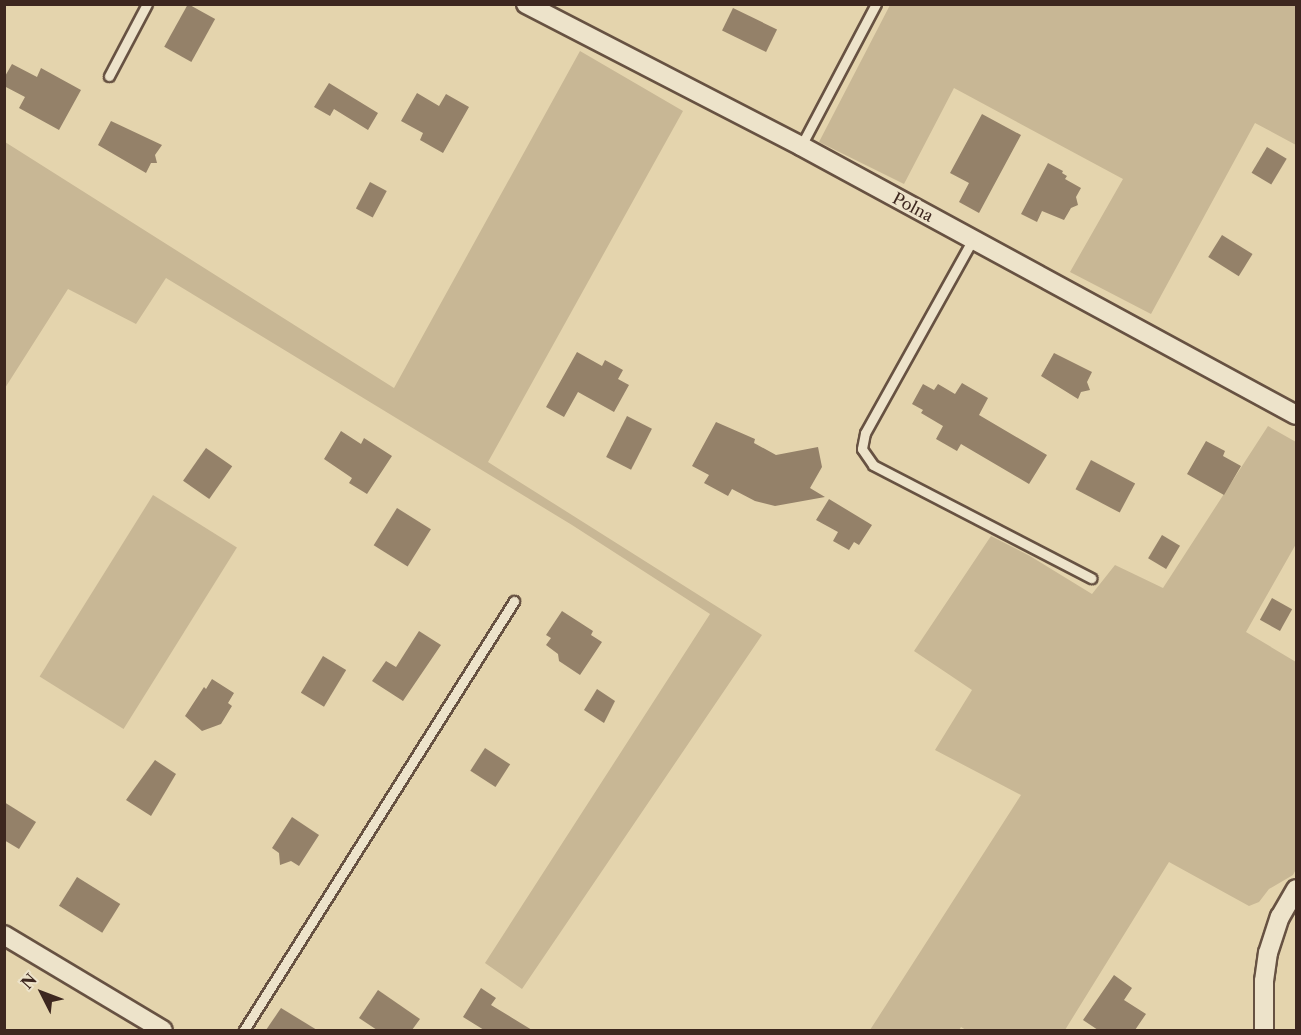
<!DOCTYPE html>
<html>
<head>
<meta charset="utf-8">
<style>
	body { margin:0 }
	#map { position:relative; width:1301px; height:1035px; overflow:hidden; background:#e4d4ad; font-family:"Libre Caslon Text",serif }
	div>[style] { position:absolute }
	[style*='--x'] { left:calc(var(--x)*1px); top:calc(var(--y)*1px); width:calc(var(--w)*1px); rotate:calc(var(--a)*1deg) }
	.green>* { inset:0; background:#c8b795; transform-origin:0 0 }
	.building>* { inset:0; background:#948169; transform-origin:0 0 }
	.roads { filter:drop-shadow(2px 0 #675242) drop-shadow(-2px 0 #675242) drop-shadow(0 2px #675242) drop-shadow(0 -2px #675242) }
	.service>* { height:9px; margin:-4.5px; padding:0 4.5px; transform-origin:4.5px; border-radius:4.5px; background:#ede3ca }
	.minor>* { height:18px; margin:-9px; padding:0 9px; transform-origin:9px; border-radius:9px; background:#ede3ca }
	span { translate:-50% -50%; white-space:nowrap; text-align:center; line-height:1.15; -webkit-text-stroke:4.5px #ede3ca; paint-order:stroke }
	.street-label { font-size:16px; color:#3d271f }
	.frame { position:absolute; inset:0; border:6px solid #3d271f; pointer-events:none }
	.north { position:absolute; left:12px; top:963px; width:60px; height:60px; -webkit-text-stroke:4px #ede3ca; paint-order:stroke; rotate:312deg; font-size:16px; font-weight:700; line-height:24px; text-align:center; color:#3d271f }
	.north::after { content:''; display:block; margin:auto; width:21px; height:27px; background:#3d271f; clip-path:polygon(50% 0,100% 100%,50% 72%,0 100%) }
</style>
</head>
<body>
<div id="map">
	<div class="green">
		<div style="clip-path:polygon(890px 5px,1296px 5px,1296px 145px,1255px 123px,1151px 314px,1070px 272px,1123px 179px,954px 88px,904px 184px,819px 142px)"></div>
		<div style="clip-path:polygon(580px 51px,683px 111px,488px 462px,762px 635px,522px 989px,485px 963px,710px 614px,572px 525px,166px 278px,136px 324px,68px 289px,5px 388px,5px 142px,394px 388px)"></div>
		<div style="clip-path:polygon(1268px 426px,1296px 442px,1296px 544px,1246px 632px,1296px 662px,1296px 869px,1293px 875px,1269px 889px,1259px 902px,1249px 906px,1169px 862px,1065px 1030px,966px 1030px,961px 1027px,959px 1030px,870px 1030px,1021px 795px,935px 750px,972px 690px,914px 651px,991px 536px,1030px 556px,1092px 594px,1115px 565px,1163px 588px)"></div>
		<div style="left:153px;top:495px;width:99px;height:214px;rotate:32deg"></div>
	</div>
	<div class="building">
		<div style="left:188px;top:4px;width:31px;height:49px;rotate:29deg"></div>
		<div style="left:733px;top:8px;width:49px;height:25px;rotate:26deg"></div>
		<div style="clip-path:polygon(12px 64px,37px 77px,41px 68px,81px 90px,59px 130px,19px 108px,25px 97px,4px 86px,4px 78px)"></div>
		<div style="clip-path:polygon(329px 83px,378px 113px,368px 130px,334px 109px,330px 116px,314px 107px)"></div>
		<div style="clip-path:polygon(417px 93px,439px 106px,446px 94px,469px 107px,443px 153px,420px 140px,423px 133px,401px 121px)"></div>
		<div style="clip-path:polygon(982px 114px,1021px 135px,979px 213px,959px 202px,969px 183px,950px 173px)"></div>
		<div style="clip-path:polygon(111px 121px,162px 145px,155px 155px,157px 163px,151px 163px,146px 173px,98px 145px)"></div>
		<div style="left:1267px;top:147px;width:23px;height:30px;rotate:31deg"></div>
		<div style="clip-path:polygon(1048px 163px,1063px 171px,1062px 173px,1067px 176px,1065px 179px,1081px 188px,1076px 197px,1078px 205px,1071px 208px,1064px 220px,1042px 211px,1037px 222px,1021px 214px)"></div>
		<div style="left:370px;top:182px;width:19px;height:30px;rotate:28deg"></div>
		<div style="left:1222px;top:235px;width:36px;height:26px;rotate:32deg"></div>
		<div style="clip-path:polygon(577px 352px,602px 366px,605px 360px,623px 370px,618px 379px,629px 385px,614px 412px,578px 392px,564px 417px,546px 407px)"></div>
		<div style="clip-path:polygon(1054px 353px,1092px 372px,1087px 382px,1090px 390px,1081px 392px,1078px 399px,1041px 376px)"></div>
		<div style="clip-path:polygon(962px 383px,988px 398px,979px 415px,1047px 455px,1029px 484px,961px 444px,957px 451px,936px 439px,943px 426px,921px 413px,923px 410px,912px 404px,923px 384px,934px 390px,938px 384px,955px 394px)"></div>
		<div style="left:627px;top:416px;width:28px;height:46px;rotate:27deg"></div>
		<div style="clip-path:polygon(716px 422px,755px 439px,754px 443px,776px 455px,818px 447px,822px 467px,810px 488px,825px 497px,775px 506px,755px 501px,732px 489px,728px 496px,704px 483px,709px 475px,692px 466px)"></div>
		<div style="clip-path:polygon(341px 431px,361px 444px,364px 438px,392px 456px,367px 494px,349px 483px,352px 478px,324px 459px)"></div>
		<div style="clip-path:polygon(1206px 441px,1225px 451px,1223px 456px,1241px 466px,1224px 495px,1187px 474px)"></div>
		<div style="left:206px;top:448px;width:32px;height:40px;rotate:35deg"></div>
		<div style="left:1091px;top:460px;width:50px;height:33px;rotate:28deg"></div>
		<div style="clip-path:polygon(829px 499px,872px 525px,859px 545px,854px 542px,849px 550px,833px 541px,838px 532px,816px 520px)"></div>
		<div style="left:397px;top:508px;width:40px;height:44px;rotate:32deg"></div>
		<div style="left:1162px;top:535px;width:21px;height:27px;rotate:31deg"></div>
		<div style="left:1272px;top:598px;width:23px;height:25px;rotate:29deg"></div>
		<div style="clip-path:polygon(562px 611px,593px 631px,591px 635px,602px 642px,580px 675px,559px 661px,558px 654px,546px 645px,551px 638px,546px 635px)"></div>
		<div style="clip-path:polygon(419px 631px,441px 645px,403px 701px,372px 681px,386px 661px,396px 667px)"></div>
		<div style="left:323px;top:656px;width:27px;height:43px;rotate:31deg"></div>
		<div style="clip-path:polygon(212px 679px,234px 693px,228px 703px,232px 706px,221px 724px,202px 731px,185px 716px,204px 687px,206px 689px)"></div>
		<div style="clip-path:polygon(597px 689px,615px 701px,604px 723px,584px 710px)"></div>
		<div style="left:485px;top:748px;width:30px;height:27px;rotate:33deg"></div>
		<div style="clip-path:polygon(155px 760px,176px 774px,151px 816px,126px 800px)"></div>
		<div style="clip-path:polygon(4px 802px,36px 822px,19px 849px,4px 840px)"></div>
		<div style="clip-path:polygon(292px 817px,319px 835px,299px 866px,291px 861px,280px 865px,279px 853px,272px 848px)"></div>
		<div style="left:77px;top:877px;width:51px;height:34px;rotate:32deg"></div>
		<div style="clip-path:polygon(1114px 975px,1132px 988px,1124px 1000px,1146px 1014px,1135px 1030px,1098px 1030px,1083px 1020px)"></div>
		<div style="clip-path:polygon(481px 988px,496px 998px,491px 1005px,532px 1030px,484px 1030px,463px 1017px)"></div>
		<div style="clip-path:polygon(378px 990px,420px 1019px,412px 1030px,377px 1030px,359px 1018px)"></div>
		<div style="clip-path:polygon(281px 1008px,317px 1030px,266px 1030px)"></div>
	</div>
	<div class="roads">
		<div class="service">
			<div style="--x:109;--y:76;--w:81;--a:-62.2"></div>
			<div style="--x:801;--y:146;--w:161;--a:-62.2"></div>
			<div style="--x:973;--y:239;--w:222;--a:119.1"></div>
			<div style="--x:865;--y:433;--w:16;--a:101"></div>
			<div style="--x:862;--y:449;--w:19;--a:55"></div>
			<div style="--x:873;--y:465;--w:246;--a:27.4"></div>
			<div style="--x:244;--y:1030;--w:507;--a:-57.81"></div>
		</div>
		<div class="minor">
			<div style="--x:526;--y:4;--w:309;--a:27.3"></div>
			<div style="--x:801;--y:146;--w:563;--a:28.52"></div>
			<div style="--x:4;--y:935;--w:185;--a:30.9"></div>
			<div style="--x:1264;--y:1030;--w:49;--a:-90"></div>
			<div style="--x:1264;--y:981;--w:28;--a:-82"></div>
			<div style="--x:1268;--y:953;--w:38;--a:-72"></div>
			<div style="--x:1280;--y:917;--w:32;--a:-60"></div>
		</div>
	</div>
	<div class="street-label">
		<span style="left:913px;top:207px;rotate:28deg">Polna</span>
	</div>
	<div class="frame"></div>
	<div class="north">N</div>
</div>
</body>
</html>
